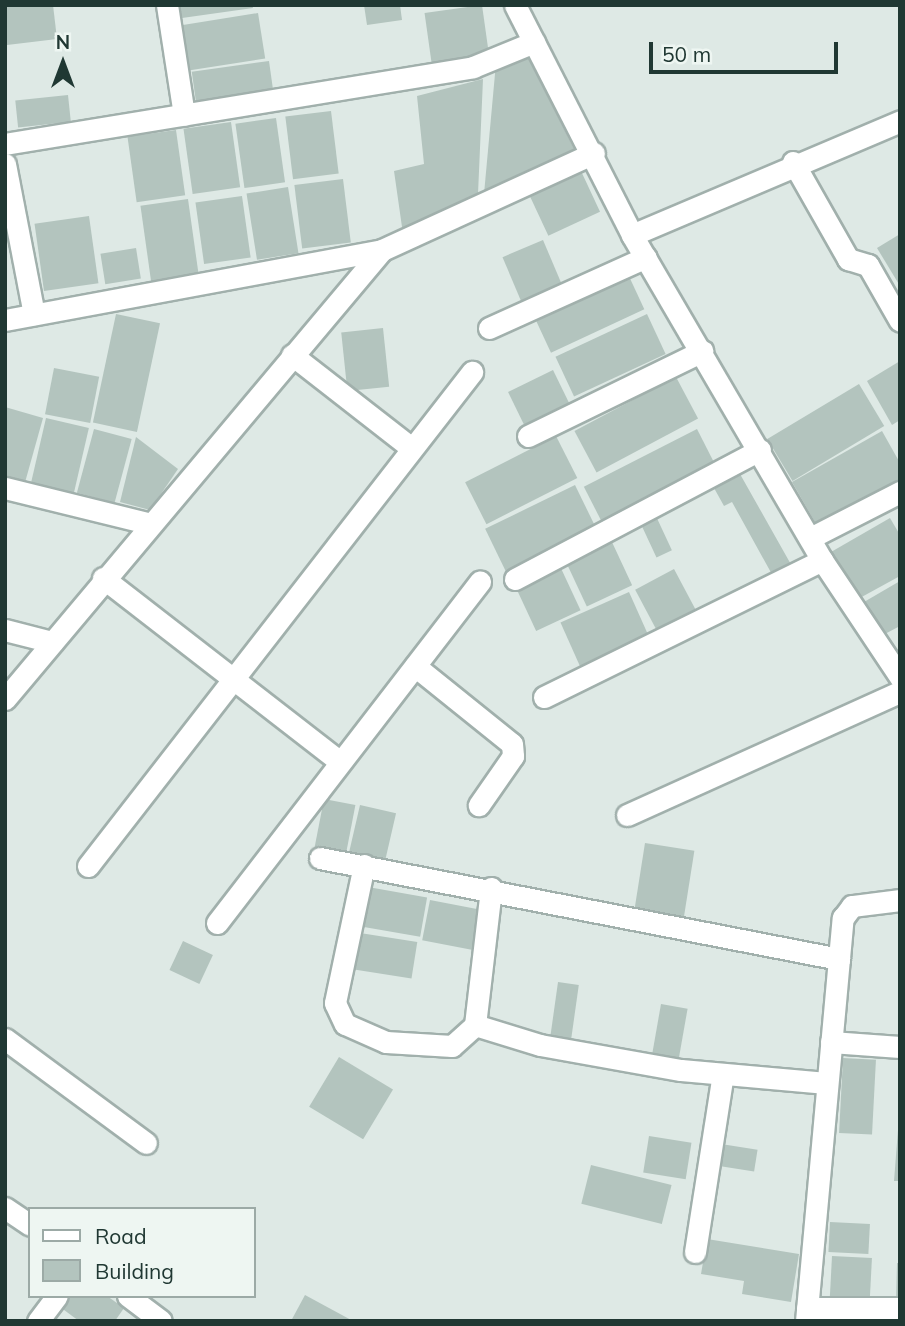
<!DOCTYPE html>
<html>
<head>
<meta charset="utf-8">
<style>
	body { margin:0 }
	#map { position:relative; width:905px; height:1326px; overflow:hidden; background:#dee9e5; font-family:Mulish,sans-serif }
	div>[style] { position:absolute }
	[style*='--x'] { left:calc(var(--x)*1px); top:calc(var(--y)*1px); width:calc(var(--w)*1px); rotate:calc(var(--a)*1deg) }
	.building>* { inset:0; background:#b3c4be; transform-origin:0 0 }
	.roads { filter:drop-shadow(2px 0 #a1b0ac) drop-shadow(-2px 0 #a1b0ac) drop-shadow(0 2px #a1b0ac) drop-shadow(0 -2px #a1b0ac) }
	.minor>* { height:21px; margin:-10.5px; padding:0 10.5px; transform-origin:10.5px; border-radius:10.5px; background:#fff }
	span { translate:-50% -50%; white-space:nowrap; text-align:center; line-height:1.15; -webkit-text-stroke:6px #eef6f2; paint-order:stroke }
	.frame { position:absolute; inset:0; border:7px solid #203833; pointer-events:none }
	.legend { position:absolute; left:28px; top:1207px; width:228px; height:91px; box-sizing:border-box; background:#eef6f2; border:2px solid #9caaa6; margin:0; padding:9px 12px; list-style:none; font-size:21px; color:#203833 }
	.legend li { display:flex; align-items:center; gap:14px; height:35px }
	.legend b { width:35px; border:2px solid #9caaa6 }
	.north { position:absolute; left:28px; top:28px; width:70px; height:70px; -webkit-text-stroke:5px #eef6f2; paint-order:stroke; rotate:0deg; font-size:19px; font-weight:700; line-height:28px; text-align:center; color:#203833 }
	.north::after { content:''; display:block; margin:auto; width:24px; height:32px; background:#203833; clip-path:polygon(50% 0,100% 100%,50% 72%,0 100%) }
	.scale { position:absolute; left:649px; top:42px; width:189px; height:32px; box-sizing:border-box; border:4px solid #203833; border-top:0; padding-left:9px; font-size:21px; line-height:24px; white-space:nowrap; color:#203833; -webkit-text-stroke:5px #eef6f2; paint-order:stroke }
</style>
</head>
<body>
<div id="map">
	<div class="building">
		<div style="clip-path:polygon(53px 5px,57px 39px,7px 45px,5px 6px)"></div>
		<div style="clip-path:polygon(180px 5px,252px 5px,253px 8px,182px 18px)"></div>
		<div style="clip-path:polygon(364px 5px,400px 5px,402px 20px,367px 25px)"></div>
		<div style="left:482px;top:5px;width:51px;height:58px;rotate:82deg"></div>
		<div style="left:258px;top:13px;width:46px;height:76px;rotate:81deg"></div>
		<div style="clip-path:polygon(524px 48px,578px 157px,484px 194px,496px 63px)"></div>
		<div style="left:269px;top:61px;width:30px;height:78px;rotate:82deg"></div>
		<div style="clip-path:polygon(483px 79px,478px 194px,403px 234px,394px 171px,424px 164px,417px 96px)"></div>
		<div style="left:68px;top:95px;width:27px;height:53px;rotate:84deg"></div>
		<div style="left:331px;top:111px;width:63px;height:46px;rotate:83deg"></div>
		<div style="left:276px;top:118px;width:65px;height:41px;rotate:82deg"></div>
		<div style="left:231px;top:122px;width:66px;height:48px;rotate:82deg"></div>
		<div style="left:176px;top:130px;width:66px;height:49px;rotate:82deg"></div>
		<div style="left:581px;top:171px;width:45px;height:57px;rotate:65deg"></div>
		<div style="left:343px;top:179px;width:64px;height:49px;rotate:83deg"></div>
		<div style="left:288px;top:187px;width:67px;height:42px;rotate:81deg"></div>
		<div style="left:242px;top:196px;width:62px;height:47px;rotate:82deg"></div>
		<div style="left:188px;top:199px;width:76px;height:48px;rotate:82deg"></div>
		<div style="left:89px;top:216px;width:68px;height:55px;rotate:82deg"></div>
		<div style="clip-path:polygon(900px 234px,900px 286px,877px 248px)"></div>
		<div style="left:543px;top:240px;width:48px;height:44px;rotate:67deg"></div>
		<div style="left:136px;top:248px;width:31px;height:36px;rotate:81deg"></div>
		<div style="left:627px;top:272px;width:41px;height:103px;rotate:65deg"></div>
		<div style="left:116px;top:314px;width:45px;height:111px;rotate:12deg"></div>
		<div style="left:647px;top:314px;width:44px;height:101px;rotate:65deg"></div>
		<div style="left:383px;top:328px;width:59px;height:42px;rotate:84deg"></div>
		<div style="clip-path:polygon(900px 361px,900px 420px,892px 425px,867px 381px)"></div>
		<div style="left:54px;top:368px;width:46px;height:47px;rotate:11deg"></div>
		<div style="left:553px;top:370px;width:37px;height:50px;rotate:64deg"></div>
		<div style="left:676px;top:377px;width:47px;height:115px;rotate:62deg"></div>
		<div style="left:859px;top:384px;width:49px;height:107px;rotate:59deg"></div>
		<div style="clip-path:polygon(5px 407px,43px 418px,24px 486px,5px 481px)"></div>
		<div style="left:46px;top:418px;width:44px;height:68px;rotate:13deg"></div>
		<div style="left:94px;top:429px;width:39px;height:66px;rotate:15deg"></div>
		<div style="left:697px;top:429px;width:40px;height:127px;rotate:63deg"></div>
		<div style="clip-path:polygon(882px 431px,900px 463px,900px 483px,819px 529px,792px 482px)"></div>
		<div style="left:556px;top:436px;width:47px;height:102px;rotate:63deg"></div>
		<div style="clip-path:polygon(136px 437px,178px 469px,150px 510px,120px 502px)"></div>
		<div style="clip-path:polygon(740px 474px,793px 568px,774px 578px,732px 502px,724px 506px,714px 488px)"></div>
		<div style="left:575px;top:485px;width:49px;height:100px;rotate:64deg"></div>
		<div style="left:655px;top:514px;width:40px;height:17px;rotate:65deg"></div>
		<div style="clip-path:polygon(890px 518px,900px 535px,900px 576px,858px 599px,831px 552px)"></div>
		<div style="left:611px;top:540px;width:50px;height:50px;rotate:65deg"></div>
		<div style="left:559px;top:564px;width:51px;height:49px;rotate:65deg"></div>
		<div style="left:674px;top:569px;width:49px;height:44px;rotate:62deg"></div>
		<div style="clip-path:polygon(900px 581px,900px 626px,883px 635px,864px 602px)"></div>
		<div style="left:629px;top:592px;width:48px;height:75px;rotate:66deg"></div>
		<div style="left:324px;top:799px;width:32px;height:52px;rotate:11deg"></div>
		<div style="left:360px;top:805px;width:37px;height:51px;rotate:13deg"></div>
		<div style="left:645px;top:843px;width:50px;height:71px;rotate:9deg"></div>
		<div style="left:368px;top:887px;width:60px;height:40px;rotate:10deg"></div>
		<div style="left:430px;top:900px;width:53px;height:41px;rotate:11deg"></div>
		<div style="left:360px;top:933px;width:58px;height:37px;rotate:9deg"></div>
		<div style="left:183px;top:941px;width:33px;height:32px;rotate:25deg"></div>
		<div style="left:558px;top:982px;width:21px;height:60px;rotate:8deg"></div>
		<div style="left:661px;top:1004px;width:27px;height:57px;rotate:10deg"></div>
		<div style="left:339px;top:1057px;width:63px;height:58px;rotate:31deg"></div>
		<div style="left:843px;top:1058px;width:33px;height:75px;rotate:3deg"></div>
		<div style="clip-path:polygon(898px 1130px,900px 1131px,900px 1181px,894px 1181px)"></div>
		<div style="left:649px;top:1136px;width:43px;height:37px;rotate:9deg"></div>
		<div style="left:721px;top:1144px;width:37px;height:22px;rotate:9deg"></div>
		<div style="left:591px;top:1165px;width:83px;height:40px;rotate:14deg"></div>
		<div style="left:830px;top:1222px;width:40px;height:30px;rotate:3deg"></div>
		<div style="clip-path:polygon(707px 1239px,799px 1254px,791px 1302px,742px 1294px,744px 1281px,701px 1274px)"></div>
		<div style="left:832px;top:1256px;width:40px;height:45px;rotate:3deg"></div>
		<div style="clip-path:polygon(897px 1263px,900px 1263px,900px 1303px,896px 1303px)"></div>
		<div style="clip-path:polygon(305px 1295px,353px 1321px,291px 1321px)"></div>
		<div style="clip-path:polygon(67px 1296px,107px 1296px,124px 1308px,115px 1321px,79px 1321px,60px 1307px)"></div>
	</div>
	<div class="roads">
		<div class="minor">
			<div style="--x:167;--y:5;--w:111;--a:81.2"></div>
			<div style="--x:515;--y:5;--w:258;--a:63"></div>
			<div style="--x:632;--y:235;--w:376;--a:59.7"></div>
			<div style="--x:822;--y:560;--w:141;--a:56.3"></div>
			<div style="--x:5;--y:144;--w:474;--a:-9.3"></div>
			<div style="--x:473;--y:67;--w:66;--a:-22.3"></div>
			<div style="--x:793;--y:162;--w:112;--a:60.4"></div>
			<div style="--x:848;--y:259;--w:21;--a:17"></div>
			<div style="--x:868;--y:265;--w:64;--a:60.3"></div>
			<div style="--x:5;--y:164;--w:153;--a:79.1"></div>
			<div style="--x:632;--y:235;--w:291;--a:-23"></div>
			<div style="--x:5;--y:320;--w:383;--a:-10.5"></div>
			<div style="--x:382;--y:250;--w:233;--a:-24.6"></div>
			<div style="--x:489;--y:328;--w:172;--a:-24.3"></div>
			<div style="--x:292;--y:355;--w:148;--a:37.9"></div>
			<div style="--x:528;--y:436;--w:194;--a:-26"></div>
			<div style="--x:5;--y:488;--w:146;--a:13.8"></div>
			<div style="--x:812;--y:537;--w:99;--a:-27.1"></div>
			<div style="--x:103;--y:578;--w:300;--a:37.8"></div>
			<div style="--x:515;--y:579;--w:277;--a:-27.8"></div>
			<div style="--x:5;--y:630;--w:49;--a:14.3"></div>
			<div style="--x:415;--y:666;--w:124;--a:38.8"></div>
			<div style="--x:512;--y:744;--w:12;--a:85"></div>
			<div style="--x:513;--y:756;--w:60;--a:124.8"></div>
			<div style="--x:544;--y:697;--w:310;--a:-26.2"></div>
			<div style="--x:5;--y:699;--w:586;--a:-49.98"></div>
			<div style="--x:627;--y:815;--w:299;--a:-24.3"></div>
			<div style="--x:320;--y:858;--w:529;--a:11.01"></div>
			<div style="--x:364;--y:865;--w:141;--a:101.9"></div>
			<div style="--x:335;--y:1003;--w:23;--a:65"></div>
			<div style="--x:345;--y:1024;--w:45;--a:23.7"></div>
			<div style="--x:386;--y:1042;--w:66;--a:3.5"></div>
			<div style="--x:452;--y:1046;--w:31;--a:-42"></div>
			<div style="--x:475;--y:1025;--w:138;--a:-83.3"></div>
			<div style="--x:88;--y:866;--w:626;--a:-52.14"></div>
			<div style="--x:217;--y:923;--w:431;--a:-52.4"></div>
			<div style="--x:475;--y:1025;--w:68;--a:17.1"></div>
			<div style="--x:540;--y:1045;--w:143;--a:10.1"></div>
			<div style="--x:681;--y:1070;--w:146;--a:5.1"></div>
			<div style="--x:5;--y:1039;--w:175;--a:36.4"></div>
			<div style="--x:831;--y:1042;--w:69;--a:4.1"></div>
			<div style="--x:5;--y:1208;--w:30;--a:34"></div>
			<div style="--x:695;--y:1252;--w:180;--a:-81.1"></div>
			<div style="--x:128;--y:1296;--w:41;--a:37.1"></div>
			<div style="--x:807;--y:1308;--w:93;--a:0"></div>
			<div style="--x:38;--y:1321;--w:31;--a:-53"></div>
			<div style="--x:806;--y:1321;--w:405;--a:-84.8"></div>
			<div style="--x:843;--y:918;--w:15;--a:-53"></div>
			<div style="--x:852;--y:906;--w:48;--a:-7.1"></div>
		</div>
	</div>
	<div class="frame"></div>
	<ul class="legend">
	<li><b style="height:9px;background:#fff"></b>Road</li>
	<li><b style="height:19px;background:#b3c4be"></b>Building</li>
	</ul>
	<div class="north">N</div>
	<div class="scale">50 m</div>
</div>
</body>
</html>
